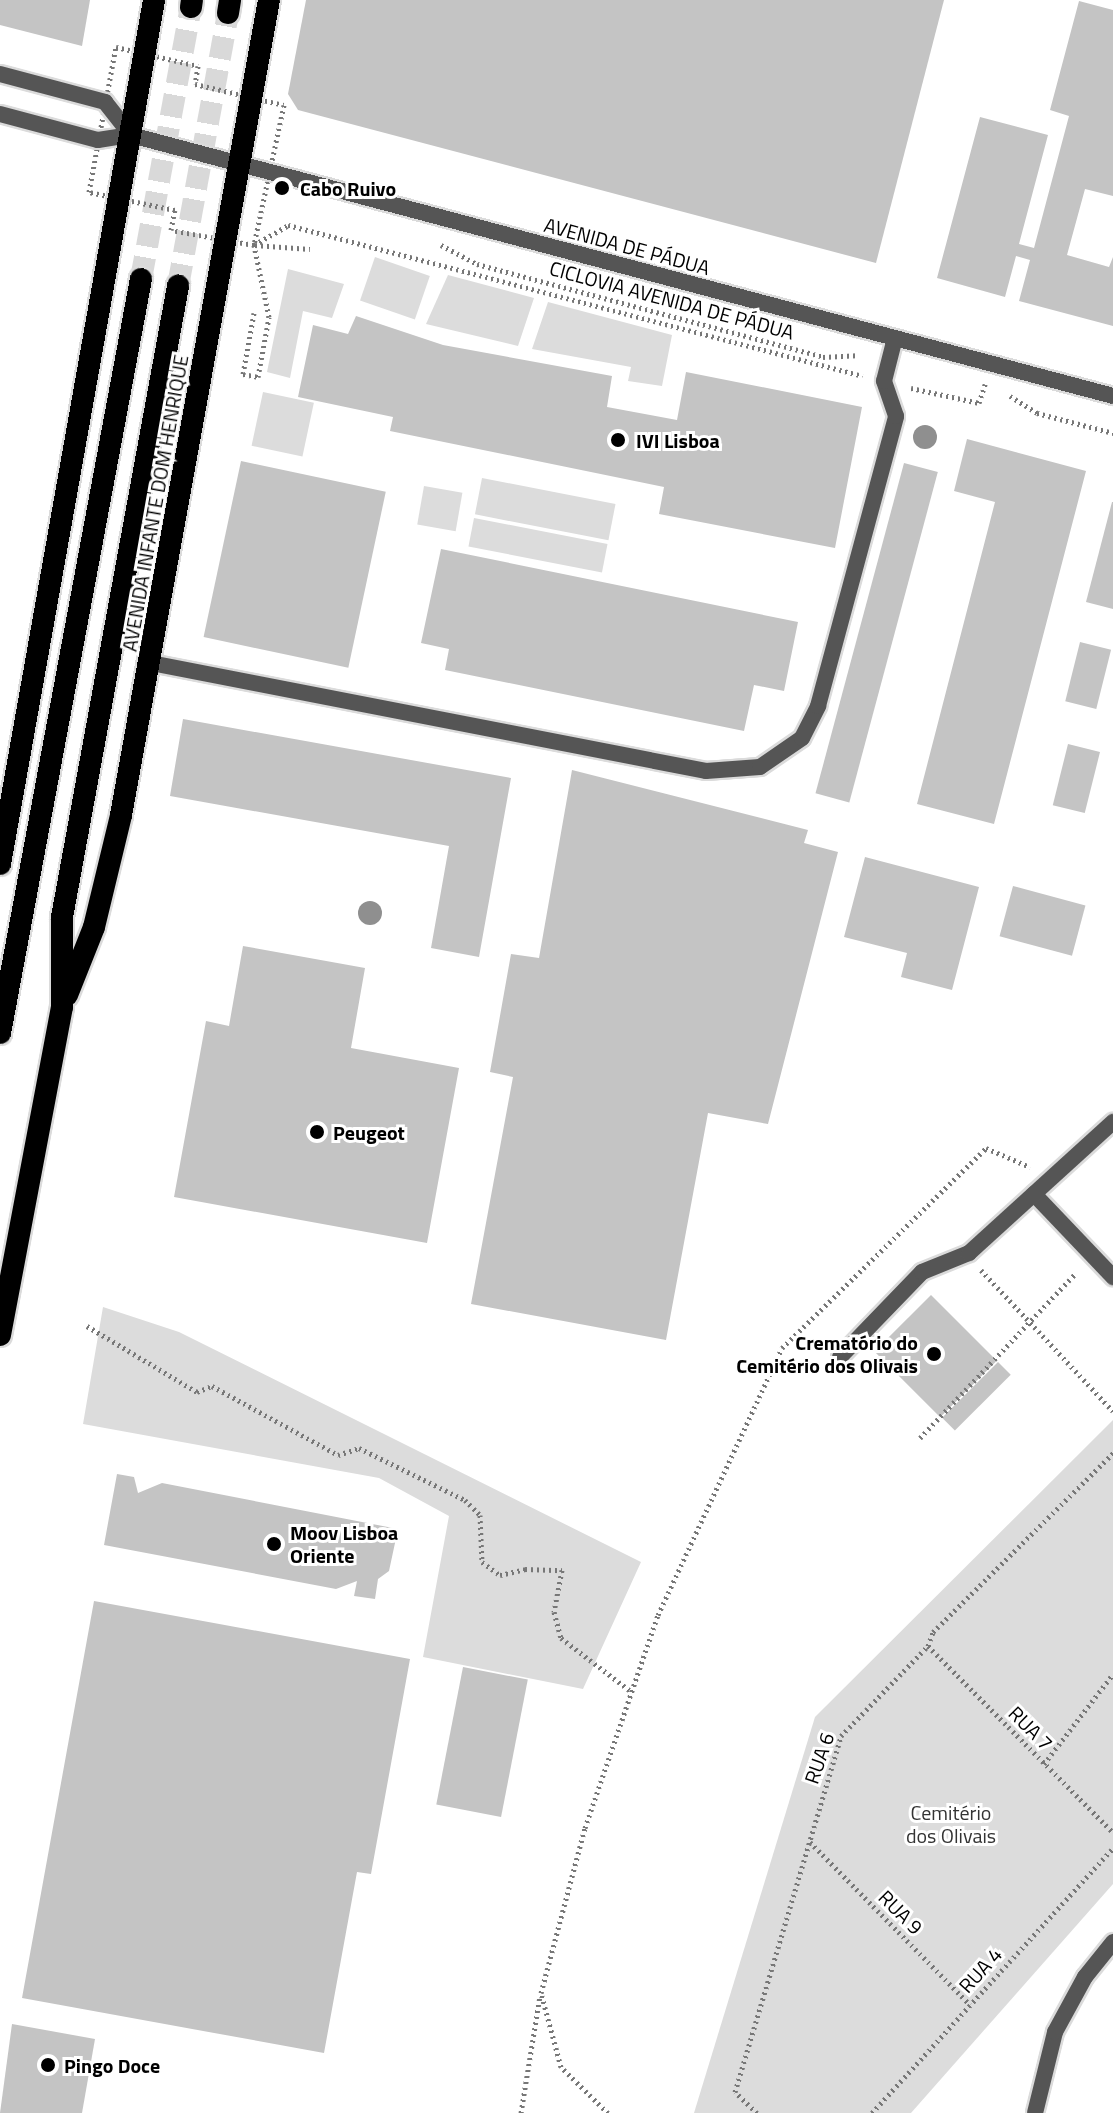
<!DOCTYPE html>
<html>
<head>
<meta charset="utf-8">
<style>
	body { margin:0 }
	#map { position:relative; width:1113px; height:2113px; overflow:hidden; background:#fff; font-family:"Titillium Web",sans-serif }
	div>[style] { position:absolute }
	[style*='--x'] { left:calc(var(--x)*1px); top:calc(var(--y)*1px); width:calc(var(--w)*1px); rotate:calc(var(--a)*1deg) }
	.green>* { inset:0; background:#dcdcdc; transform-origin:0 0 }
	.building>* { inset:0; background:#c4c4c4; transform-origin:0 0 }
	.trunk-tunnel>* { height:22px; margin-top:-11px; transform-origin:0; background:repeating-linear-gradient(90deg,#d9d9d9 0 22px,transparent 0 33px) }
	.path>* { height:5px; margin-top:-2.5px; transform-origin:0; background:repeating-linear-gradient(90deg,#777 0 2px,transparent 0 6px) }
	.roads { filter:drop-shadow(2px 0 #dbdbdb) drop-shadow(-2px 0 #dbdbdb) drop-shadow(0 2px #dbdbdb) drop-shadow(0 -2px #dbdbdb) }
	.service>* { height:16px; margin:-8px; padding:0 8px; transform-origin:8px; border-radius:8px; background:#555 }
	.minor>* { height:16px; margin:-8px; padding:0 8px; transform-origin:8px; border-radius:8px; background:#555 }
	.tertiary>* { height:16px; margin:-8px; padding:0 8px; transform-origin:8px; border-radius:8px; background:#555 }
	.trunk>* { height:22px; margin:-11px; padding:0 11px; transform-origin:11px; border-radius:11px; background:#000 }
	.trees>* { width:24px; height:24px; margin:-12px; border-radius:50%; background:#8f8f8f }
	.dots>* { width:22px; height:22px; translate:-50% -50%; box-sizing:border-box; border:4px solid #fff; border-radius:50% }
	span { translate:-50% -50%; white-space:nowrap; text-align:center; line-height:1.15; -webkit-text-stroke:6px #fff; paint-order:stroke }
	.poi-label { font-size:20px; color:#000; font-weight:700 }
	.left { translate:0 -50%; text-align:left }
	.right { translate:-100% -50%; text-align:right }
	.street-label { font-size:20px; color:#000 }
	.park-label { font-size:20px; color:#333 }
</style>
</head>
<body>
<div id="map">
	<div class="green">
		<div style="left:375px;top:257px;width:58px;height:46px;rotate:19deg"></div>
		<div style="clip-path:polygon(288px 269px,344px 284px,332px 318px,303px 311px,290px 378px,267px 372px)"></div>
		<div style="clip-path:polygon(448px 275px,534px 298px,518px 346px,426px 324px)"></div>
		<div style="clip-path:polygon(548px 302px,672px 335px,662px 386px,628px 381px,631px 367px,532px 349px)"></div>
		<div style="left:263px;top:392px;width:52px;height:55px;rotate:12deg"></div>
		<div style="left:482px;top:478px;width:136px;height:37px;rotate:11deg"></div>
		<div style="left:424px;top:486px;width:39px;height:39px;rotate:10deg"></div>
		<div style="left:474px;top:518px;width:136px;height:29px;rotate:11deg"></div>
		<div style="clip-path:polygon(103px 1307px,179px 1332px,641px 1562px,583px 1689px,423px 1657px,449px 1516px,379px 1478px,83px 1424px)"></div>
		<div style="clip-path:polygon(1113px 1420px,1113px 1884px,911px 2113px,694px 2113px,815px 1717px)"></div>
	</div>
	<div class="building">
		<div style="clip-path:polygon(0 0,90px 0,82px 46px,0 25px)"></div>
		<div style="clip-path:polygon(306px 0,944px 0,876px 263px,298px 110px,288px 94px)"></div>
		<div style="clip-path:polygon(1079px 1px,1113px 10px,1113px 196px,1085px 189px,1067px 255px,1109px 267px,1113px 257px,1113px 326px,1019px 301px,1030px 260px,1016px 256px,1005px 297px,937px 278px,980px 117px,1048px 135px,1019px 244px,1034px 248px,1069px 116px,1050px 110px)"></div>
		<div style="clip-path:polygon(356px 316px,443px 345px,612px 376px,607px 407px,677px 420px,686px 372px,862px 407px,835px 548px,659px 514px,664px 487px,390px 431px,393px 417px,298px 397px,313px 325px,348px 334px)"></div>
		<div style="clip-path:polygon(967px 439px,1086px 471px,994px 824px,917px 804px,995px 502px,954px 491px)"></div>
		<div style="left:241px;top:461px;width:148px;height:180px;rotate:12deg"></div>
		<div style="left:904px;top:463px;width:35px;height:342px;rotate:15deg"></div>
		<div style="clip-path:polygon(1112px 502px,1113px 502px,1113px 609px,1086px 602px)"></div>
		<div style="clip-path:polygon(441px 549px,798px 622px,784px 691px,754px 685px,744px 731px,445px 670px,449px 649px,421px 643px)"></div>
		<div style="left:1080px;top:642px;width:32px;height:61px;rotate:14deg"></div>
		<div style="clip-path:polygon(183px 719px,511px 778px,479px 957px,431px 948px,449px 846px,170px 796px)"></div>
		<div style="left:1068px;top:744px;width:33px;height:63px;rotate:14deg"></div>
		<div style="clip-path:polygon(572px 770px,808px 830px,804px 843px,838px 852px,768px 1124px,708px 1113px,666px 1340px,471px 1304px,513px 1077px,490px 1072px,511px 954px,539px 958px)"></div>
		<div style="clip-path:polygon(865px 857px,979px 887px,952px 990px,901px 977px,907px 953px,844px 937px)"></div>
		<div style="left:1013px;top:886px;width:75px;height:52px;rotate:15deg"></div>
		<div style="clip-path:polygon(243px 946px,365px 968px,351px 1048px,459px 1068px,427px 1243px,174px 1197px,206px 1021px,229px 1026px)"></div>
		<div style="left:931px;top:1295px;width:93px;height:80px;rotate:45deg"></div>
		<div style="left:998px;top:1362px;width:18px;height:79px;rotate:45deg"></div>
		<div style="clip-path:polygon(117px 1474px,134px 1477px,138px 1493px,162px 1483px,398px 1529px,389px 1571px,378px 1579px,375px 1599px,354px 1596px,357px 1581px,336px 1589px,104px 1545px)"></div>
		<div style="clip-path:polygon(94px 1601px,410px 1659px,371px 1874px,357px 1872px,324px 2053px,22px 1998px)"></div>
		<div style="left:463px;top:1667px;width:66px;height:140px;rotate:11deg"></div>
		<div style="clip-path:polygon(12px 2024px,95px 2039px,82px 2113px,0 2113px)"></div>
	</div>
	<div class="trunk-tunnel">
		<div style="--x:141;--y:279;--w:277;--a:-79.6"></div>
		<div style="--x:178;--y:286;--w:278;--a:-79.6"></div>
	</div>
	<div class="path">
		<div style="--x:116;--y:47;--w:84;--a:13"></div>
		<div style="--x:198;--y:66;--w:18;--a:99"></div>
		<div style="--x:195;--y:84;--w:91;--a:13.3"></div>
		<div style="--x:284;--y:105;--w:143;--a:102.1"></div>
		<div style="--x:254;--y:245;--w:84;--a:-169.8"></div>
		<div style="--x:171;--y:230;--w:20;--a:-79"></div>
		<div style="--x:175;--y:210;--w:88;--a:-168.2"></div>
		<div style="--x:89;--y:192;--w:147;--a:-79.5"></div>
		<div style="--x:255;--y:245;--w:55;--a:4.2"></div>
		<div style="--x:441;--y:245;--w:41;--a:27.8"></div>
		<div style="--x:477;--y:264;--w:358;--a:15"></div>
		<div style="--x:823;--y:357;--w:34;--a:-3"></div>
		<div style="--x:254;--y:313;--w:62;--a:100.2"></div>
		<div style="--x:243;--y:374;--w:15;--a:11"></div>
		<div style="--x:258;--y:377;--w:61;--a:-79.6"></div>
		<div style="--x:269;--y:317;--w:74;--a:-101.8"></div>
		<div style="--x:254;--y:245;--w:39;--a:-30"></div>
		<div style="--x:288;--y:225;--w:594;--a:14.71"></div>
		<div style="--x:911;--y:388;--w:70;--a:12.4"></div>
		<div style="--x:979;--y:403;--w:20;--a:-72"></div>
		<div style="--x:1010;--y:396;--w:32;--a:32"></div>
		<div style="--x:1037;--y:413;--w:79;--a:14.7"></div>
		<div style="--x:981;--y:1270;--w:193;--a:46.9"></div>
		<div style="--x:87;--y:1326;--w:128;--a:31"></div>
		<div style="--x:197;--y:1392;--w:16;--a:-22"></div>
		<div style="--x:212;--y:1386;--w:144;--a:28.7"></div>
		<div style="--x:338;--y:1455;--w:22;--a:-18"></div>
		<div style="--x:359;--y:1448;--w:118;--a:26.1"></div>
		<div style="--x:465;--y:1500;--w:21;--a:45"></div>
		<div style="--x:480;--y:1515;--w:47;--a:87.6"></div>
		<div style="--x:482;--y:1562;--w:22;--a:36"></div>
		<div style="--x:500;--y:1575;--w:26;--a:-13"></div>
		<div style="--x:525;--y:1569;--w:37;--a:2"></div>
		<div style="--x:562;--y:1570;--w:43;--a:100.8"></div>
		<div style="--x:554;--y:1612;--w:27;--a:75"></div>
		<div style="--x:561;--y:1638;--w:89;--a:37.3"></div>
		<div style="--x:920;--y:1438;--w:227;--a:-46.6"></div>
		<div style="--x:928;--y:1646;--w:262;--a:45.2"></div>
		<div style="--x:1044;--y:1764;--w:113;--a:-52.5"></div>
		<div style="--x:810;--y:1842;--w:228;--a:45.5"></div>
		<div style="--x:521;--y:2113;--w:119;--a:-80.8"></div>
		<div style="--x:608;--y:2113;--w:66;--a:-135.6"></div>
		<div style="--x:561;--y:2067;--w:77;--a:-105.1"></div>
		<div style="--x:541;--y:1993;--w:171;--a:-75.1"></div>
		<div style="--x:585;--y:1828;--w:225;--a:-71.1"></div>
		<div style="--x:658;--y:1615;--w:294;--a:-65.1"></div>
		<div style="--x:782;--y:1348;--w:286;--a:-44.4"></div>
		<div style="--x:986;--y:1148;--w:48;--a:23.4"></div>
		<div style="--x:757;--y:2113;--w:30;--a:-136"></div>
		<div style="--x:735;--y:2092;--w:371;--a:-73.4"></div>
		<div style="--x:841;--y:1736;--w:125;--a:-46"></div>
		<div style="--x:928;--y:1646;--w:15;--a:-70"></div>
		<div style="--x:933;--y:1632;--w:254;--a:-44.8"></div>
		<div style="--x:872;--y:2113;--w:358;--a:-47.7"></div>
	</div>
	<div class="roads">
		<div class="service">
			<div style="--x:1034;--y:1194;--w:115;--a:46.4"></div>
			<div style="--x:840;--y:1357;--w:118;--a:-46"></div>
			<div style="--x:922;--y:1272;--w:51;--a:-22"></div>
			<div style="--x:969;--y:1253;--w:195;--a:-42.3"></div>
		</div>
		<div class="minor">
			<div style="--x:151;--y:663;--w:565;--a:11.01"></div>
			<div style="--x:706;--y:771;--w:54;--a:-4.2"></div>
			<div style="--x:760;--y:767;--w:51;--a:-34.6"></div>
			<div style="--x:802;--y:738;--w:36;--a:-63"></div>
			<div style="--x:818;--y:706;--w:300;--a:-74.9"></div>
			<div style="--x:896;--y:416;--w:37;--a:-109"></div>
			<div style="--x:884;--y:381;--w:44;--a:-75.7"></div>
			<div style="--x:1035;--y:2113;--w:83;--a:-76.1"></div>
			<div style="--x:1055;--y:2032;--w:63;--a:-61.4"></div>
			<div style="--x:1085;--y:1977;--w:45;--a:-51.3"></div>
		</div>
		<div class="tertiary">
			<div style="--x:0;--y:74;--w:109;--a:14.9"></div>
			<div style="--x:105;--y:102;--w:42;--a:51.8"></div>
			<div style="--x:0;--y:114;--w:101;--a:14.9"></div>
			<div style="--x:98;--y:140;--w:33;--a:-9"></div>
			<div style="--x:131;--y:135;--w:1016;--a:14.88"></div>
		</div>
		<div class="trunk">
			<div style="--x:191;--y:7;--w:7;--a:-82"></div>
			<div style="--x:228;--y:13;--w:13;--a:-81"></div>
			<div style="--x:0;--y:864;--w:878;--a:-79.89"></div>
			<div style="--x:67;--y:995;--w:73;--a:-68.3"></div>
			<div style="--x:94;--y:927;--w:115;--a:-76.4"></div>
			<div style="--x:121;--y:815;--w:828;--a:-79.71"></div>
			<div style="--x:0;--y:1033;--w:767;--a:-79.41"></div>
			<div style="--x:0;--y:1335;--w:334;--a:-79.3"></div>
			<div style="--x:62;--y:1007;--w:90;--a:-90"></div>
			<div style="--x:62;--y:917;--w:642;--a:-79.58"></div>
		</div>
	</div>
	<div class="trees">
		<div style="left:925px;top:437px"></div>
		<div style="left:370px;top:913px"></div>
	</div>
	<div class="dots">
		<div style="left:282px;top:188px;background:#000"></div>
		<div style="left:618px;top:440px;background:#000"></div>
		<div style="left:317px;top:1132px;background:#000"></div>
		<div style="left:934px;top:1354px;background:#000"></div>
		<div style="left:274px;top:1544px;background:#000"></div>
		<div style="left:48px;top:2065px;background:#000"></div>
	</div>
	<div class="poi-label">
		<span class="left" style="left:300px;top:188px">Cabo Ruivo</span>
		<span class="left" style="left:636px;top:440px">IVI Lisboa</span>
		<span class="left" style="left:333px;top:1132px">Peugeot</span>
		<span class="right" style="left:918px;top:1354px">Crematório do<br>Cemitério dos Olivais</span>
		<span class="left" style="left:290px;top:1544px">Moov Lisboa<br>Oriente</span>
		<span class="left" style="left:64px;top:2065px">Pingo Doce</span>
	</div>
	<div class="street-label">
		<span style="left:627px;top:246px;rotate:15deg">AVENIDA DE PÁDUA</span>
		<span style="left:672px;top:300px;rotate:15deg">CICLOVIA AVENIDA DE PÁDUA</span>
		<span style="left:155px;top:503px;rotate:-80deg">AVENIDA INFANTE DOM HENRIQUE</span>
		<span style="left:1031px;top:1728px;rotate:45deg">RUA 7</span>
		<span style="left:819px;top:1758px;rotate:-71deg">RUA 6</span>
		<span style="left:901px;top:1912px;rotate:45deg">RUA 9</span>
		<span style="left:980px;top:1970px;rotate:-48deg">RUA 4</span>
	</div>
	<div class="park-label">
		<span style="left:951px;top:1824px">Cemitério<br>dos Olivais</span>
	</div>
</div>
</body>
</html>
